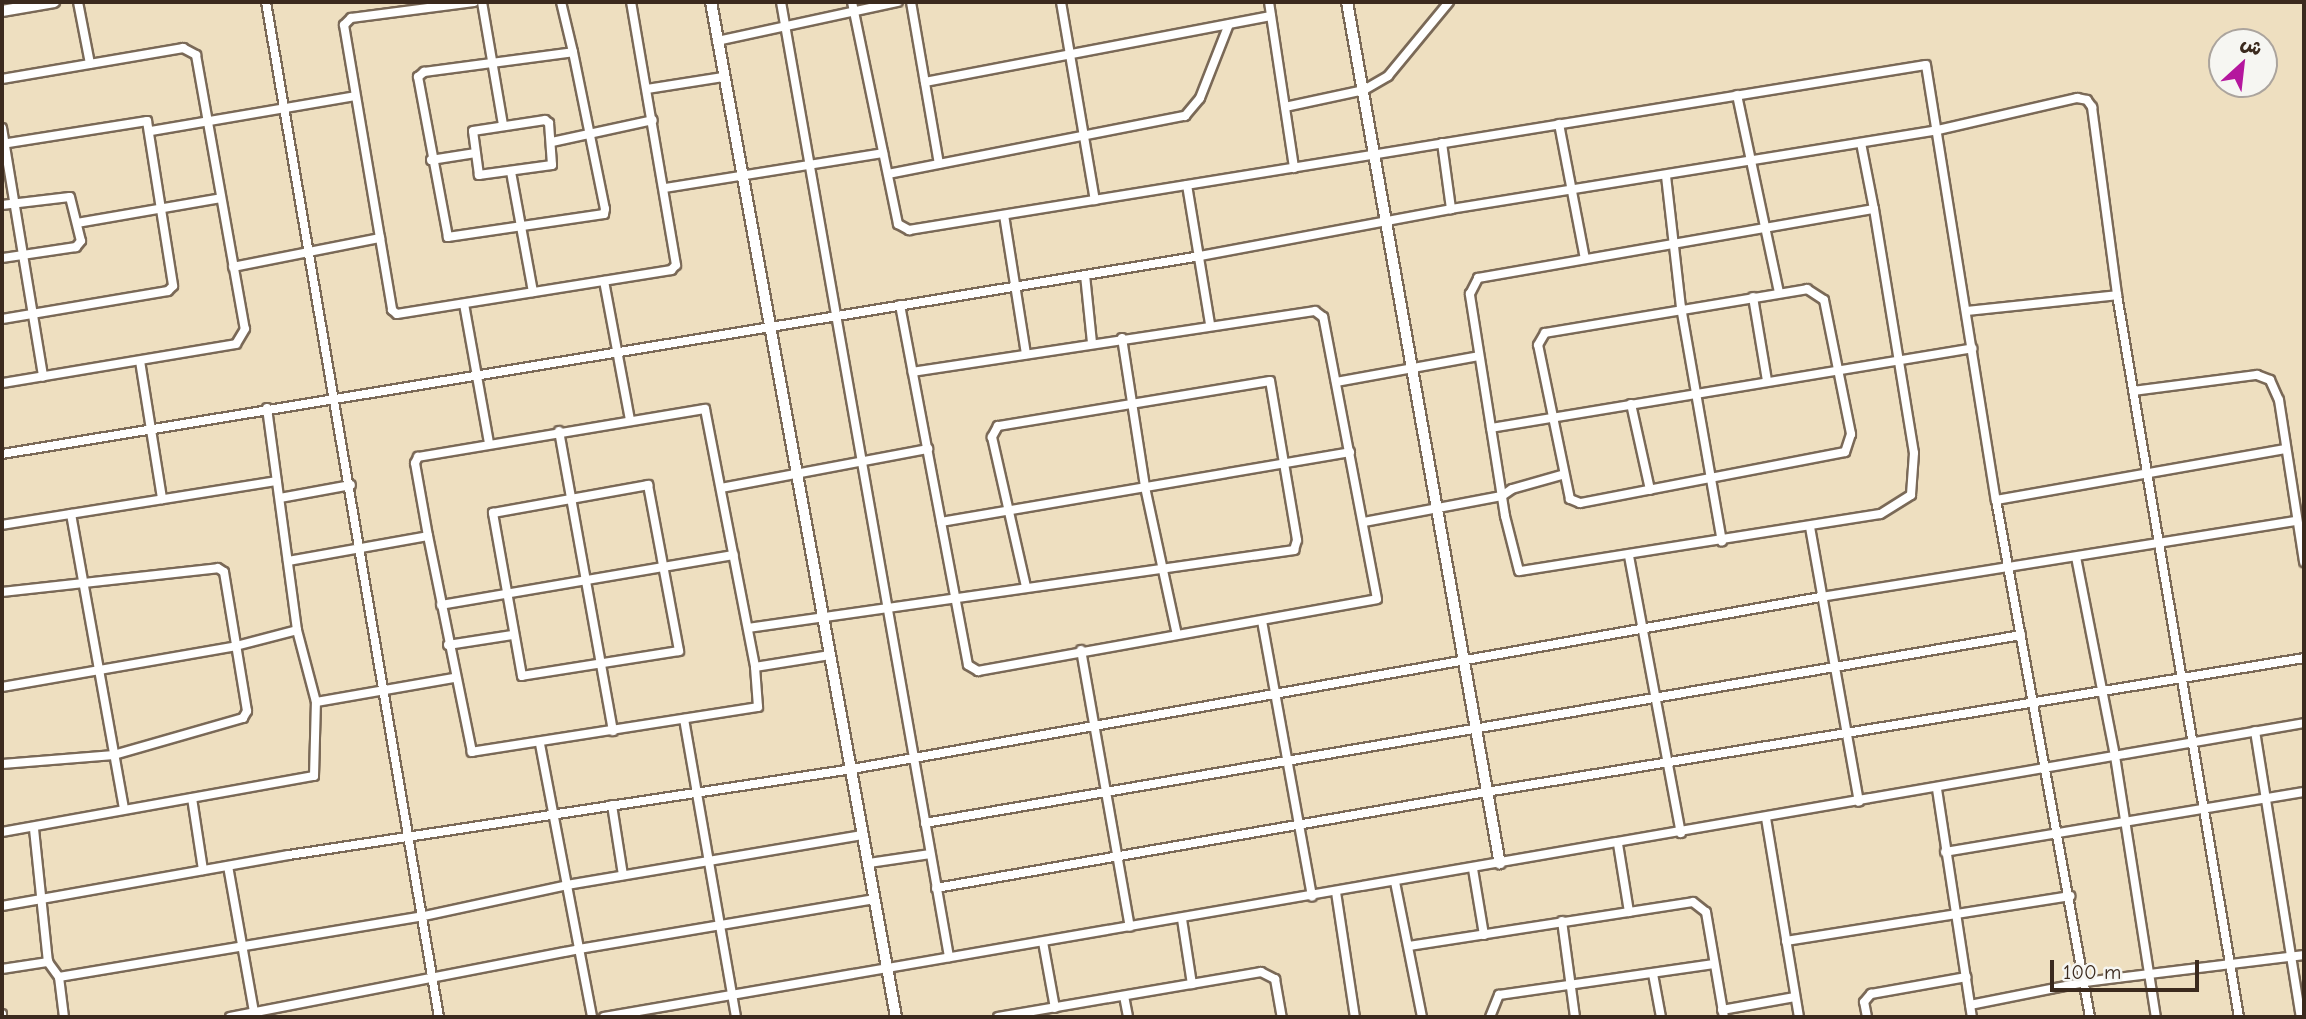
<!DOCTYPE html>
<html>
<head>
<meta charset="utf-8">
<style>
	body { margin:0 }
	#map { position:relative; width:2306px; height:1019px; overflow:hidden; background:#eedfc0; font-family:"Comic Neue","Playpen Sans Arabic",sans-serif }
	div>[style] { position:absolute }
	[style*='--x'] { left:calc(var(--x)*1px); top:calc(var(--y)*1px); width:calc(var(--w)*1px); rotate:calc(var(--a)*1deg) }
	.roads { filter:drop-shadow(2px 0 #7a6957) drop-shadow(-2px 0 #7a6957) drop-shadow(0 2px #7a6957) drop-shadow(0 -2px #7a6957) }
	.minor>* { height:8px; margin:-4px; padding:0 4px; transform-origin:4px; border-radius:4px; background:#fff }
	.tertiary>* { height:10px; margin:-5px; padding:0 5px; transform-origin:5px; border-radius:5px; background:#fff }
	span { translate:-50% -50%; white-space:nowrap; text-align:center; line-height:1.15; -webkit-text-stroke:5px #f6f6f2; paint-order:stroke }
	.frame { position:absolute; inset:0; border:4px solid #3b2a1e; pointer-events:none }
	.north { position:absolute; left:2208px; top:28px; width:70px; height:70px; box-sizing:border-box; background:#f6f6f2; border:2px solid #aba49d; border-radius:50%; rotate:27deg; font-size:19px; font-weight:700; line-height:28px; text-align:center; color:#3b2a1e }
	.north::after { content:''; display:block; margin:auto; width:24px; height:32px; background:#b5179e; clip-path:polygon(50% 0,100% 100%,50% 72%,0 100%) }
	.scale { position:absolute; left:2050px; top:960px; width:149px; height:32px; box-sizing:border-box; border:4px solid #3b2a1e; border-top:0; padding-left:9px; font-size:21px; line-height:24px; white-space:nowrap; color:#3b2a1e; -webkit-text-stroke:5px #f6f6f2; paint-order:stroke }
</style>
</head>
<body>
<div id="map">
	<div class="roads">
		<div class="minor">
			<div style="--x:78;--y:2;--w:63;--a:79"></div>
			<div style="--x:266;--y:2;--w:1030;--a:80.33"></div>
			<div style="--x:474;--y:2;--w:124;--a:172.6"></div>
			<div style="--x:351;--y:18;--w:10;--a:135"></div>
			<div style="--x:344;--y:25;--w:289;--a:80.4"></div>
			<div style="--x:392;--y:310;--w:6;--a:39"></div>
			<div style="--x:397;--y:314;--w:278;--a:-9.1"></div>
			<div style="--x:671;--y:270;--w:7;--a:-45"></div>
			<div style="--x:676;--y:265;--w:267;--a:-99.7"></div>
			<div style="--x:482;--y:2;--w:125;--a:80.3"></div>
			<div style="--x:561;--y:2;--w:51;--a:76.5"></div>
			<div style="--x:573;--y:52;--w:160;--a:78.5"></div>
			<div style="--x:605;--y:209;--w:5;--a:101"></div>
			<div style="--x:604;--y:214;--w:158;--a:171.6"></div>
			<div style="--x:448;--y:237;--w:163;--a:-100.6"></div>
			<div style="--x:418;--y:77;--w:8;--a:-40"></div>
			<div style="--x:424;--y:72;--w:150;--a:-7.6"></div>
			<div style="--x:781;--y:2;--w:970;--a:80.02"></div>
			<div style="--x:852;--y:2;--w:227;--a:78.3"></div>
			<div style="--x:898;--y:224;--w:13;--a:29"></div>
			<div style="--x:909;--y:230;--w:1030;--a:-9.22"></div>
			<div style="--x:1926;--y:65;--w:441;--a:80.9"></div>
			<div style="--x:1996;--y:500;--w:525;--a:79.7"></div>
			<div style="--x:911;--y:2;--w:164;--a:80.2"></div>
			<div style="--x:1061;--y:2;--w:201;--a:80.3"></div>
			<div style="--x:1269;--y:2;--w:168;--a:81.4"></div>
			<div style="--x:717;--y:41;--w:185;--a:-12.2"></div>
			<div style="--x:2;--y:79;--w:184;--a:-9.7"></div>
			<div style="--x:183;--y:48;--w:15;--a:28"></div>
			<div style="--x:196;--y:55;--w:278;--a:79.9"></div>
			<div style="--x:245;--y:329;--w:17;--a:121"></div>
			<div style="--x:236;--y:344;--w:237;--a:170.5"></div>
			<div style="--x:925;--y:82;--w:352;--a:-10.8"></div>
			<div style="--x:647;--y:89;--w:77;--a:-9"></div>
			<div style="--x:1737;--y:95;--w:201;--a:78"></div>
			<div style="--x:1285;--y:107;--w:81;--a:-12.1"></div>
			<div style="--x:1364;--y:90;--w:28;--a:-30"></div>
			<div style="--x:1388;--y:76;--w:96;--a:-50.5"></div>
			<div style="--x:545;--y:120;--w:5;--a:37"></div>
			<div style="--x:549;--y:123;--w:42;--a:85.9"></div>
			<div style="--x:552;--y:165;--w:74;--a:172.2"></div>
			<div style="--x:479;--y:175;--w:44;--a:-97.8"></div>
			<div style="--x:473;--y:131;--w:73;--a:-8.7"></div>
			<div style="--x:1559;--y:124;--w:137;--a:79.1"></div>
			<div style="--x:2;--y:128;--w:252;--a:80.6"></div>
			<div style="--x:151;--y:131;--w:207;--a:-9.7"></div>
			<div style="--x:552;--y:142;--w:103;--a:-12.3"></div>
			<div style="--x:1442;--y:143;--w:67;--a:82.2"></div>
			<div style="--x:1861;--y:143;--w:67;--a:78.9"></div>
			<div style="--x:1874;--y:209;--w:247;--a:80.7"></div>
			<div style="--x:1914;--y:453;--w:42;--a:94.1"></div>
			<div style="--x:1911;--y:495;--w:36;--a:148"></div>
			<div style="--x:1880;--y:514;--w:365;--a:171"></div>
			<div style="--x:1519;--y:571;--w:57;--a:-104.3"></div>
			<div style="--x:1505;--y:516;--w:225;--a:-99"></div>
			<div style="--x:1470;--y:294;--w:18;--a:-63"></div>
			<div style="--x:1478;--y:278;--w:402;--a:-9.9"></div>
			<div style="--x:2;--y:144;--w:147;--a:-9"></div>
			<div style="--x:147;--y:121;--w:167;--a:81"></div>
			<div style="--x:173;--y:286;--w:7;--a:135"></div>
			<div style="--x:168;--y:291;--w:168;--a:170.4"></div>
			<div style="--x:431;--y:160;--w:45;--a:-9"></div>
			<div style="--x:511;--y:172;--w:122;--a:79.6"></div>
			<div style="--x:888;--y:174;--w:303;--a:-11.1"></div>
			<div style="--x:1185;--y:116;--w:23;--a:-50"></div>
			<div style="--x:1200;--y:98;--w:79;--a:-68.6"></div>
			<div style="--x:1666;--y:176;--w:132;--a:83.5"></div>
			<div style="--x:1681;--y:307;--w:238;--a:80.1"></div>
			<div style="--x:1187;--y:185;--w:141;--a:80.6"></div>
			<div style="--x:665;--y:188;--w:221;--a:-9.1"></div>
			<div style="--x:2;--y:205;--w:68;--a:-6.7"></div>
			<div style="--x:70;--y:197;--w:45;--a:76"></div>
			<div style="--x:81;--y:241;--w:8;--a:130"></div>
			<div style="--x:76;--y:247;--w:75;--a:171.5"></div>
			<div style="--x:1004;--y:215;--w:141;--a:81"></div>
			<div style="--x:77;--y:223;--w:146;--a:-9.8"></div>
			<div style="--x:233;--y:267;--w:150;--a:-11.2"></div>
			<div style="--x:1085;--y:275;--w:68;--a:84.1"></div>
			<div style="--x:604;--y:281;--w:141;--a:79.4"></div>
			<div style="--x:1807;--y:289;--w:20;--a:33"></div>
			<div style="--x:1824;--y:300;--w:137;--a:78.6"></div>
			<div style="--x:1851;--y:434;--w:19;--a:108"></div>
			<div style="--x:1845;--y:452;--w:270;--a:169.1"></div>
			<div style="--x:1580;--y:503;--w:11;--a:-158"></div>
			<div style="--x:1570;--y:499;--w:157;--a:-101.7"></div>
			<div style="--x:1538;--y:345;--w:14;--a:-60"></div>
			<div style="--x:1545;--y:333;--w:266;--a:-9.5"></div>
			<div style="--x:1753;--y:297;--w:85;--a:80.5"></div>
			<div style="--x:464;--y:304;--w:141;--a:79.8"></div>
			<div style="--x:900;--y:305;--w:366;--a:79.3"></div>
			<div style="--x:968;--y:665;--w:12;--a:31"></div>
			<div style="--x:978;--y:671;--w:405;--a:-10.2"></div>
			<div style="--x:1377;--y:599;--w:287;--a:-100.8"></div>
			<div style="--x:1323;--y:317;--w:10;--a:-143"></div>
			<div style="--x:1315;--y:311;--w:407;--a:171.4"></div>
			<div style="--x:1966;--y:311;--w:152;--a:-6"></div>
			<div style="--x:1122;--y:338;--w:151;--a:81.2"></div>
			<div style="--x:1145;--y:487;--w:151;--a:77.8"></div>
			<div style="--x:140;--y:361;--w:140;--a:80.9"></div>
			<div style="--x:1336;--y:382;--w:145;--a:-10.3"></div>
			<div style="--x:2133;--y:391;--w:125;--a:-7.4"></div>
			<div style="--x:2257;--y:375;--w:14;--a:21"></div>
			<div style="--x:2270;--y:380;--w:22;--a:66"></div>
			<div style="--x:2279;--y:400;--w:164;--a:81.2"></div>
			<div style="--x:1631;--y:404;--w:88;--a:77.5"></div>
			<div style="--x:705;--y:409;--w:263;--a:79"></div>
			<div style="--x:755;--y:667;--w:40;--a:85.7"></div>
			<div style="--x:758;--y:707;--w:290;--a:171.1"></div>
			<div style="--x:472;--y:752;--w:220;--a:-101.5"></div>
			<div style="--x:428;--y:536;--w:74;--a:-100.1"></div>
			<div style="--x:415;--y:463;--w:7;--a:-63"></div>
			<div style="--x:418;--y:457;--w:291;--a:-9.5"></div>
			<div style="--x:1491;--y:428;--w:488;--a:-9.4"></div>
			<div style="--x:559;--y:431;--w:305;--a:79.8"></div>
			<div style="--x:2;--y:454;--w:1214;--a:-9.38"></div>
			<div style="--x:1200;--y:256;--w:255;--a:-10.6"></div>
			<div style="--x:1451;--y:209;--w:493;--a:-9.2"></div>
			<div style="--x:1938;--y:130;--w:143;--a:-13"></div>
			<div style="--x:2077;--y:98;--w:10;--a:11"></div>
			<div style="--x:2087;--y:100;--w:9;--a:54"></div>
			<div style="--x:2092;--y:107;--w:190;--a:82.4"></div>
			<div style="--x:2117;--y:295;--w:732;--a:80.41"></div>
			<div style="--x:648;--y:485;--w:169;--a:79.4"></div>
			<div style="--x:679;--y:651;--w:159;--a:171"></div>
			<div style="--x:522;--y:676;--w:166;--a:-100.1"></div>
			<div style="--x:493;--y:513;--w:158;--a:-10.2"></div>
			<div style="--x:721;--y:488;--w:211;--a:-10.7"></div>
			<div style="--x:280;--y:498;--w:72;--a:-10.4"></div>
			<div style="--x:1996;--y:500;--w:294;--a:-10"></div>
			<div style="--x:71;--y:514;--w:300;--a:79.8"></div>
			<div style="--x:941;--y:522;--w:415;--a:-9.7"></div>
			<div style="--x:1364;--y:522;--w:140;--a:-10.7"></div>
			<div style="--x:1502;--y:496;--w:12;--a:-35"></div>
			<div style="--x:1512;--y:489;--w:51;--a:-15.9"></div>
			<div style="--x:2;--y:525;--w:278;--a:-9.1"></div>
			<div style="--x:1810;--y:527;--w:279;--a:79.9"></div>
			<div style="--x:1629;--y:556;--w:282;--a:79.4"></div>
			<div style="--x:2076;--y:557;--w:203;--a:78.9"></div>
			<div style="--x:2115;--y:756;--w:264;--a:81.1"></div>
			<div style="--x:288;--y:561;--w:142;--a:-10.1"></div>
			<div style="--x:2;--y:592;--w:217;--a:-6.3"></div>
			<div style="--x:218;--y:568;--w:7;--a:34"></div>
			<div style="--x:224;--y:572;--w:141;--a:80.6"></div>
			<div style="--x:247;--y:711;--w:8;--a:120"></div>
			<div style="--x:243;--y:718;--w:134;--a:164"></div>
			<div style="--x:114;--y:755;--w:112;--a:175.4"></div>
			<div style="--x:441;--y:605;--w:297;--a:-9.7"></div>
			<div style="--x:1262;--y:621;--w:280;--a:79.7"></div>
			<div style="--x:748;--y:628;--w:552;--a:-8.13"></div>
			<div style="--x:1294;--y:550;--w:10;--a:-73"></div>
			<div style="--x:1297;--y:540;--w:161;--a:-99.6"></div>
			<div style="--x:1270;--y:381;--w:276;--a:170.6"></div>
			<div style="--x:998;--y:426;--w:13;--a:119"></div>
			<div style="--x:992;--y:437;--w:154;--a:77.2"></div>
			<div style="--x:448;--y:645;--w:65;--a:-8.9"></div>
			<div style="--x:1081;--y:650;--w:281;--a:80"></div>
			<div style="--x:755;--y:667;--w:76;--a:-9.1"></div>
			<div style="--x:2;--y:687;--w:238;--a:-9.9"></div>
			<div style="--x:236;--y:646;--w:63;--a:-14.7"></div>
			<div style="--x:316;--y:702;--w:140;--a:-9.9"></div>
			<div style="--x:684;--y:719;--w:303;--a:80.1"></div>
			<div style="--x:2255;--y:731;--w:290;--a:80.9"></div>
			<div style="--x:540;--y:744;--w:278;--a:79.2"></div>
			<div style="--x:1937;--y:789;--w:231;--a:81.3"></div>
			<div style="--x:192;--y:798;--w:73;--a:81.3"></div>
			<div style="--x:612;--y:805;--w:71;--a:81.1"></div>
			<div style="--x:1766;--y:818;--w:202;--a:80.6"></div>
			<div style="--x:925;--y:823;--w:1112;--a:-9.73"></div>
			<div style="--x:34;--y:829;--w:134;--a:84"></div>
			<div style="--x:48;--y:962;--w:19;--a:54"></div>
			<div style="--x:59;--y:977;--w:40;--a:82.9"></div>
			<div style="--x:2;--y:832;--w:317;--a:-10.2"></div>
			<div style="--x:314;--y:776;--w:74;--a:-88.5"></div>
			<div style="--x:316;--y:702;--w:74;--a:-104.8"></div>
			<div style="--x:297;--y:630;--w:224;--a:-97.7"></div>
			<div style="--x:1618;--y:844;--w:69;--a:80.8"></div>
			<div style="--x:1945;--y:852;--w:364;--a:-9.5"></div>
			<div style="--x:869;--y:863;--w:62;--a:-8.4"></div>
			<div style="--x:228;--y:866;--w:153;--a:79.9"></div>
			<div style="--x:1473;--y:869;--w:67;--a:80.5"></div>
			<div style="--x:1395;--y:882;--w:138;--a:78.7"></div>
			<div style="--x:936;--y:888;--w:558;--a:-9.9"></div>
			<div style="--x:1486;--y:792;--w:829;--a:-9.3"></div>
			<div style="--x:1336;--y:892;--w:126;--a:81.4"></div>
			<div style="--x:2;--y:906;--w:291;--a:-10.1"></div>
			<div style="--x:289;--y:855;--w:570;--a:-8.68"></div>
			<div style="--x:852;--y:769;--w:984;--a:-10.07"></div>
			<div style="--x:1821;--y:597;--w:481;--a:-9.1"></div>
			<div style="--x:1182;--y:919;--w:66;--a:81.3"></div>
			<div style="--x:1562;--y:921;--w:97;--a:82.3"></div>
			<div style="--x:1786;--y:941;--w:288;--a:-9"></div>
			<div style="--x:1043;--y:942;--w:67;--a:79.7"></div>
			<div style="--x:1409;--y:946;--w:287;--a:-8.8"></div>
			<div style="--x:1693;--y:902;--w:16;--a:38"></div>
			<div style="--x:1706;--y:912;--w:107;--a:80.3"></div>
			<div style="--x:2;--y:969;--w:47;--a:-8.7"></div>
			<div style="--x:1653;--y:974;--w:44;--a:79.5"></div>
			<div style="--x:59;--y:977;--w:370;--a:-9.5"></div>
			<div style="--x:424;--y:916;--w:146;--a:-12.2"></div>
			<div style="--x:567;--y:885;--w:301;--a:-9.6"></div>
			<div style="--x:1124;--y:996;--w:21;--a:79"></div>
			<div style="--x:1970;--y:1005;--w:117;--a:-11.3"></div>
			<div style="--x:2085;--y:982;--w:221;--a:-7"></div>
			<div style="--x:1722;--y:1010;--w:74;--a:-10.1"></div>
			<div style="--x:2;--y:1014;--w:3;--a:90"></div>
			<div style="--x:230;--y:1017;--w:356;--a:-11"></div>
			<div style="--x:579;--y:949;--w:300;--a:-9.6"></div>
			<div style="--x:604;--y:1017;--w:1725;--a:-9.81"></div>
			<div style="--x:998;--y:1017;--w:267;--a:-9.7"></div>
			<div style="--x:1261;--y:972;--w:16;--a:27"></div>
			<div style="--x:1275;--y:979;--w:39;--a:80"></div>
			<div style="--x:1490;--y:1017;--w:24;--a:-68"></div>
			<div style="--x:1499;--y:995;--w:217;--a:-8.2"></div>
			<div style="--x:1867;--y:1017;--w:15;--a:-101"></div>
			<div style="--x:1864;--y:1002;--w:11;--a:-49"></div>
			<div style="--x:1871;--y:994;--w:97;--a:-10.1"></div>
		</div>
		<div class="tertiary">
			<div style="--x:711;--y:2;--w:1032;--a:79.67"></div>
			<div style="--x:1347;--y:2;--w:875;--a:79.94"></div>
			<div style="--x:2;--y:11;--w:53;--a:-9.8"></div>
		</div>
	</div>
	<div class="frame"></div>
	<div class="north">ش</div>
	<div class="scale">100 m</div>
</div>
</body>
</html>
